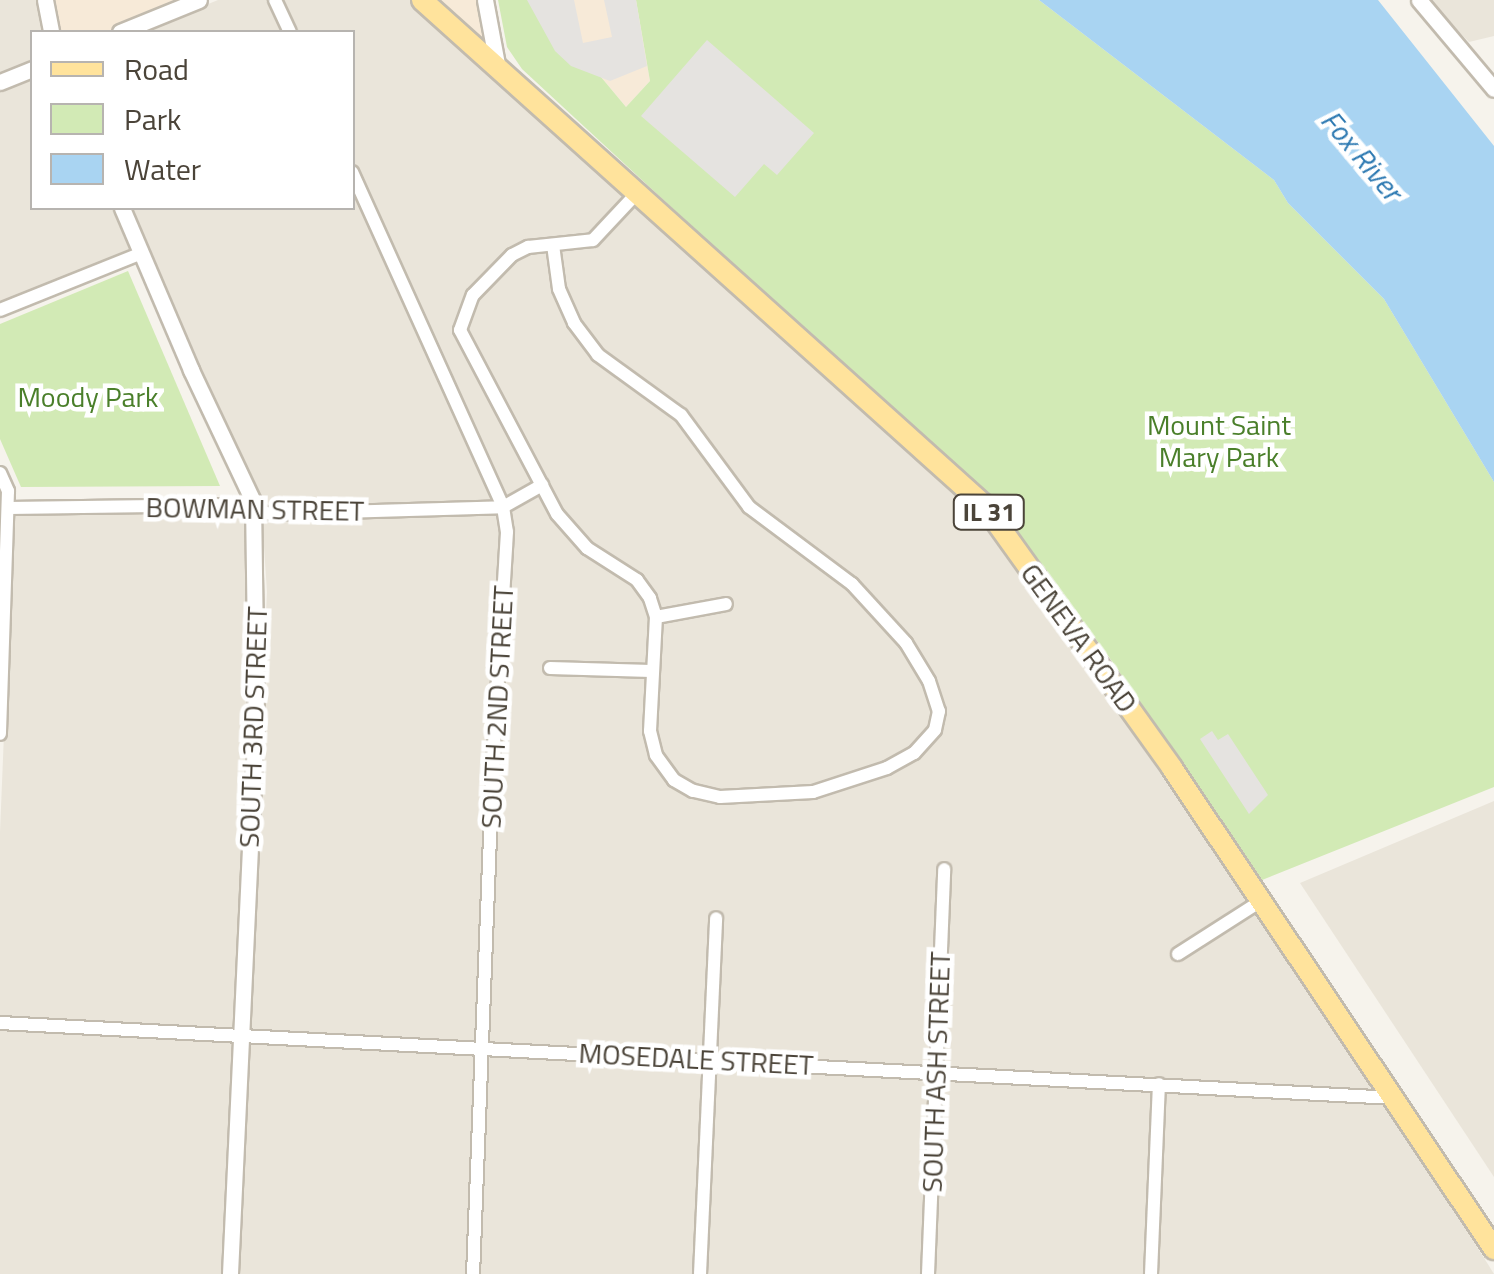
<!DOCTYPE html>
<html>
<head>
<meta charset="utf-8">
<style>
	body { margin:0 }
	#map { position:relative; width:1494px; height:1274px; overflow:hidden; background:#f6f3ec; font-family:"Titillium Web",sans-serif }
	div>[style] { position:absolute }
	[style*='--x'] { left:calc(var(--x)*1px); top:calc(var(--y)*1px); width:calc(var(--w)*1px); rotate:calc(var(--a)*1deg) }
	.residential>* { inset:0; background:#eae5da }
	.commercial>* { inset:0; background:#f7ead8 }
	.green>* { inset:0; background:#d2eab5 }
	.parking>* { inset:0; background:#e5e3e0 }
	.water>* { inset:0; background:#a9d4f2 }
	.roads { filter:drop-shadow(2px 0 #c2bbae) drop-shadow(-2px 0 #c2bbae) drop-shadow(0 2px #c2bbae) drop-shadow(0 -2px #c2bbae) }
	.minor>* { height:12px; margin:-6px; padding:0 6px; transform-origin:6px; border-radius:6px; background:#fff }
	.tertiary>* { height:15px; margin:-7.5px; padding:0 7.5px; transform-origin:7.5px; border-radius:7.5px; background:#fff }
	.primary>* { height:20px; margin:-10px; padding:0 10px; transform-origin:10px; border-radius:10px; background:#ffe39c }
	span { translate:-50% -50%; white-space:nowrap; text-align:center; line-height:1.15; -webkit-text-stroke:9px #fff; paint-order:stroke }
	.shield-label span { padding:2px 8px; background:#fff; border:2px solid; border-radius:8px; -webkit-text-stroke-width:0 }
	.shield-label { font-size:25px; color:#4b4439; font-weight:700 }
	.park-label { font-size:28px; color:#4a7f2a }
	.street-label { font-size:28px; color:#4b4439 }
	.water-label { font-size:30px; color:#2e7ab2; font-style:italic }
	.legend { position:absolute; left:30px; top:30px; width:325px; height:180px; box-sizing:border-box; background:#fff; border:2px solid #b7b4b0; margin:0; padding:12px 18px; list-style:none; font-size:30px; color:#4b4439 }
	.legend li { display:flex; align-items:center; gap:20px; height:50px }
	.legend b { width:50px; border:2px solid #b7b4b0 }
</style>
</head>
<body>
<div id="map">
	<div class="residential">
		<div style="clip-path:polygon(0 0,40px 0,47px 32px,32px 32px,32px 64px,0 77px)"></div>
		<div style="clip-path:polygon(218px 0,413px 0,976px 505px,1379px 1092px,247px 1030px,267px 592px,261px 501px,129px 208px,352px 208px,352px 32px,140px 32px)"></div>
		<div style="clip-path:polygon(1428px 0,1494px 0,1494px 36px,1469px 42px)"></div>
		<div style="clip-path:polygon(32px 74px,32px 208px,116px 208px,134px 251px,0 305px,0 87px)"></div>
		<div style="clip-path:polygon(228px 511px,249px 514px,253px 592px,224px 1274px,0 1274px,0 832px,13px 514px)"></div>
		<div style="clip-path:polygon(1494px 801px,1494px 1177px,1300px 883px)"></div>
		<div style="clip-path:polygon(246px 1042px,1389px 1104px,1494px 1274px,236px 1274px)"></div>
	</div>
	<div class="commercial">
		<div style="clip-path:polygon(49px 0,185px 0,106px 32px,56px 32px)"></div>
		<div style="clip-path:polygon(430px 0,482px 0,492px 57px)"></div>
		<div style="clip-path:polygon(548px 0,636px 0,650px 81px,626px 107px,576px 47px)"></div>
	</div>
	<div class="green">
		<div style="clip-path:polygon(498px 0,548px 0,576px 47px,626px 107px,650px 81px,636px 0,1039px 0,1274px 180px,1288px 203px,1384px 299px,1494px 482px,1494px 787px,1262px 880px,1109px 657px,1003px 514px,522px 69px,507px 47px)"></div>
		<div style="clip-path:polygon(128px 271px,220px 486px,21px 487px,0 439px,0 324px)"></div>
	</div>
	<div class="parking">
		<div style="clip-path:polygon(527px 0,574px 0,583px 43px,612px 37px,604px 0,636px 0,647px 66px,610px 81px,571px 66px,555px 51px)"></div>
		<div style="clip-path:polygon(707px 40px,814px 133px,777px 175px,764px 164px,735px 197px,641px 116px)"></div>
		<div style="clip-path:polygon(1212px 731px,1218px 740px,1228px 734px,1268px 795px,1249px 814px,1200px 739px)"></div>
	</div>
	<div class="water">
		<div style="clip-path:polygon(1039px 0,1378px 0,1494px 146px,1494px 482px,1384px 299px,1288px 203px,1274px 180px)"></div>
	</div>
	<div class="roads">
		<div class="minor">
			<div style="--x:275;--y:0;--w:35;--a:65"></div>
			<div style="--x:352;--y:172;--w:367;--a:65.7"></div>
			<div style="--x:503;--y:507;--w:25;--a:81"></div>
			<div style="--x:507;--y:532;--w:227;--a:93.5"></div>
			<div style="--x:493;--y:759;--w:515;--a:92.22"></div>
			<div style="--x:553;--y:245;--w:44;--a:82.2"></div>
			<div style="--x:559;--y:289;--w:37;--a:66"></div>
			<div style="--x:574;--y:323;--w:40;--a:53"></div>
			<div style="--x:598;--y:355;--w:102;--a:35.9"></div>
			<div style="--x:681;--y:415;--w:114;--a:53.5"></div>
			<div style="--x:749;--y:507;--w:129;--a:36.8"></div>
			<div style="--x:852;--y:584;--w:80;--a:47.5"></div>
			<div style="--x:906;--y:643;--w:44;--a:58.8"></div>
			<div style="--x:929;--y:681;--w:32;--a:72"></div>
			<div style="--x:939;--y:711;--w:19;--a:102"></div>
			<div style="--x:935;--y:730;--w:31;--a:132"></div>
			<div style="--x:914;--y:753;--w:31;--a:151"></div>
			<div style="--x:887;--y:768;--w:78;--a:162"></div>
			<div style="--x:813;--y:792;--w:93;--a:176.9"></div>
			<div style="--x:720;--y:797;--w:28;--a:-167"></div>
			<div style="--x:693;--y:791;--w:22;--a:-150"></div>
			<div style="--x:674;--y:780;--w:31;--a:-126"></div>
			<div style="--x:656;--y:755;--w:25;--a:-104"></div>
			<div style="--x:650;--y:731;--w:114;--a:-87"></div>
			<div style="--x:656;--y:617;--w:20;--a:-108"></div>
			<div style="--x:650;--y:598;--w:22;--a:-126"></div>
			<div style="--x:637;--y:580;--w:59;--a:-147.4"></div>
			<div style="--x:587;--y:548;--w:45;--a:-131.4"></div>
			<div style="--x:557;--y:514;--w:208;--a:-117.8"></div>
			<div style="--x:460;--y:330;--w:37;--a:-70"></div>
			<div style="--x:473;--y:295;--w:56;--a:-45.7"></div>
			<div style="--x:512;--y:255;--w:18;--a:-27"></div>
			<div style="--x:528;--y:247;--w:65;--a:-6.1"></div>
			<div style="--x:593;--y:240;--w:64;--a:-46.9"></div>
			<div style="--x:0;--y:310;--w:153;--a:-21.9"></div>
			<div style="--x:0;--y:473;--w:20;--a:66"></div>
			<div style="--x:8;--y:491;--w:243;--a:91.9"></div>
			<div style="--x:8;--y:508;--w:222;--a:-0.8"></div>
			<div style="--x:230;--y:505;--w:43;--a:12.1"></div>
			<div style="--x:272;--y:514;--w:231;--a:-1.7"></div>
			<div style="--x:503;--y:507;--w:45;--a:-29.4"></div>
			<div style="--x:656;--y:617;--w:71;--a:-10.5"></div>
			<div style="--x:550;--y:668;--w:101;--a:1.7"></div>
			<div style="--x:1178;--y:954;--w:98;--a:-32.6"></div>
			<div style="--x:0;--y:1023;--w:1394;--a:3.08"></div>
			<div style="--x:700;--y:1274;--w:356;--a:-87.4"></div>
			<div style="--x:928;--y:1274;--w:405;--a:-87.7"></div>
			<div style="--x:1151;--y:1274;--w:190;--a:-87.6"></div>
		</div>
		<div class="tertiary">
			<div style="--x:45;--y:0;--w:33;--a:79"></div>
			<div style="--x:485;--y:0;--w:65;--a:79.4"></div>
			<div style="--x:1419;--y:0;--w:116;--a:49.9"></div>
			<div style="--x:120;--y:32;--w:85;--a:-22.1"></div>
			<div style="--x:0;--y:82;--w:35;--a:-22"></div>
			<div style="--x:122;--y:208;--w:176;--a:66.9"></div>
			<div style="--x:191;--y:370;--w:145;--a:64.7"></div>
			<div style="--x:253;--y:501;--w:219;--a:89.2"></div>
			<div style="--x:256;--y:720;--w:555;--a:92.69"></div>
		</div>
		<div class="primary">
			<div style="--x:422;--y:0;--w:756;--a:41.94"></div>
			<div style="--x:984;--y:505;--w:323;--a:54.4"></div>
			<div style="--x:1172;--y:768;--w:579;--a:56.2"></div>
		</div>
	</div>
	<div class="shield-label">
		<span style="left:989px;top:512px">IL 31</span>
	</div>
	<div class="park-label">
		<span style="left:88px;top:397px">Moody Park</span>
		<span style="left:1219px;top:441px">Mount Saint<br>Mary Park</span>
	</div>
	<div class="street-label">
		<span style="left:255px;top:509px;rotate:1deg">BOWMAN STREET</span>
		<span style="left:1079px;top:638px;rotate:54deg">GENEVA ROAD</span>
		<span style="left:497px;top:707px;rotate:-87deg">SOUTH 2ND STREET</span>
		<span style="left:253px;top:727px;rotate:-88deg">SOUTH 3RD STREET</span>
		<span style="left:696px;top:1059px;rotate:3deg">MOSEDALE STREET</span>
		<span style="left:936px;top:1072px;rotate:-88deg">SOUTH ASH STREET</span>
	</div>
	<div class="water-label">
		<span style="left:1362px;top:155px;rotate:50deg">Fox River</span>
	</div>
	<ul class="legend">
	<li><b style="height:12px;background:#ffe39c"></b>Road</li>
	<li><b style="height:28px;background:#d2eab5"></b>Park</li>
	<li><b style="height:28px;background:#a9d4f2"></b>Water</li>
	</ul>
</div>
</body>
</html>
